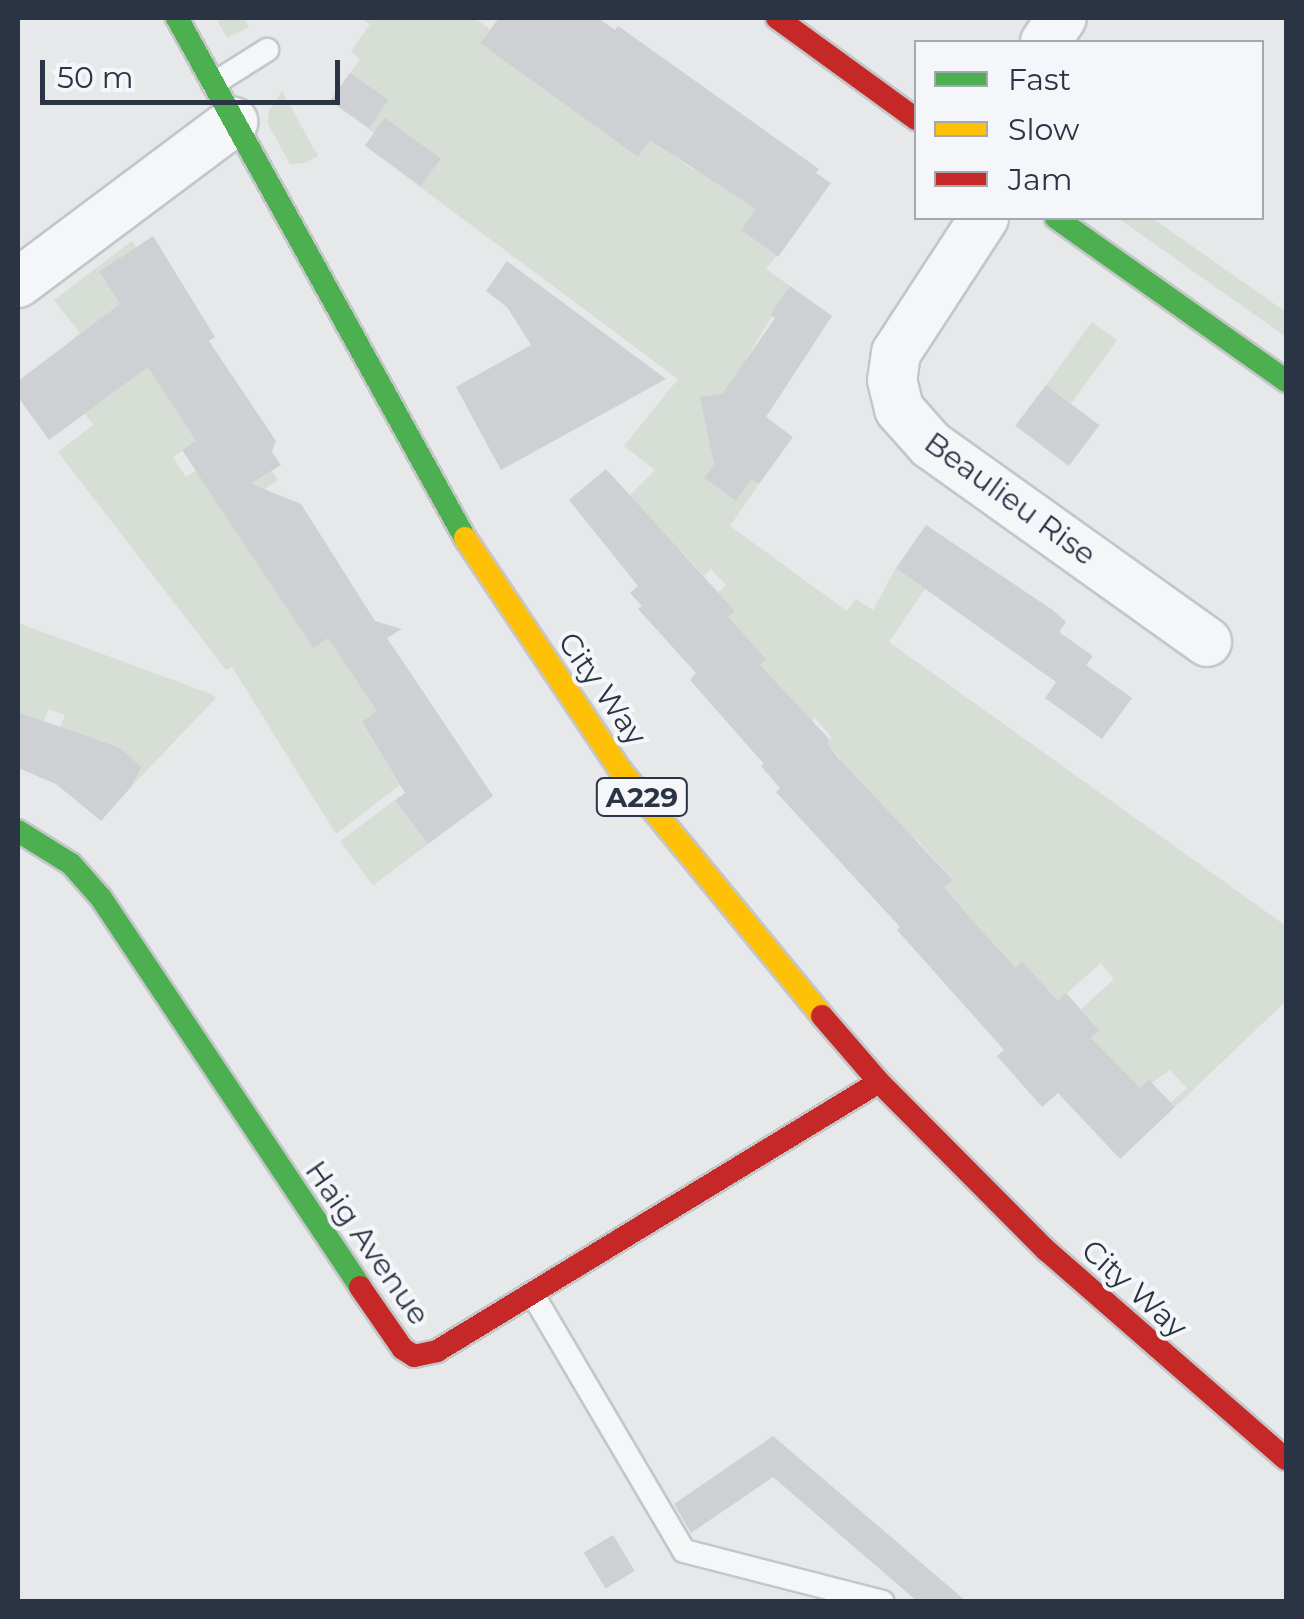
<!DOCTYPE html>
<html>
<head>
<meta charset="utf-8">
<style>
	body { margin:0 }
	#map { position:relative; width:1304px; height:1619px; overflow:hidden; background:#e6e8ea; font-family:Montserrat,sans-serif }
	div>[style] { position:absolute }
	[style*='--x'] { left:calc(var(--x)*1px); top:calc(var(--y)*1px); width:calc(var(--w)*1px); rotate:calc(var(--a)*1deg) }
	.green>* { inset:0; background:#d6ded6; transform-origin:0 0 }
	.building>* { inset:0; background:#ced0d3; transform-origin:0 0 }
	.roads { filter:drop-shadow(2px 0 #c4c6c8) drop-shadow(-2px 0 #c4c6c8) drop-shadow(0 2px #c4c6c8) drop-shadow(0 -2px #c4c6c8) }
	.lane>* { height:22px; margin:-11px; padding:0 11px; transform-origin:11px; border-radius:11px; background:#f5f6f7 }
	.street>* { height:48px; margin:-24px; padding:0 24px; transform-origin:24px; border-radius:24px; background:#f5f6f7 }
	.fast>* { height:22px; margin:-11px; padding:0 11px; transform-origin:11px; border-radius:11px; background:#4caf50 }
	.slow>* { height:22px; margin:-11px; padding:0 11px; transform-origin:11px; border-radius:11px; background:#ffc107 }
	.jam>* { height:22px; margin:-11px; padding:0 11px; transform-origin:11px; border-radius:11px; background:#c62828 }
	span { translate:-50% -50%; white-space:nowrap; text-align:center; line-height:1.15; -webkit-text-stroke:8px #f4f6f9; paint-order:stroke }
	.shield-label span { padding:2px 8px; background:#f4f6f9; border:2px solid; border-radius:8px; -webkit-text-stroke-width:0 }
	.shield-label { font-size:28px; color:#2b3445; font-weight:700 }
	.street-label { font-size:30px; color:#2b3445 }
	.frame { position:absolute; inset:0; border:20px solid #2b3445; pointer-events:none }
	.legend { position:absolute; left:914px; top:40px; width:350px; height:180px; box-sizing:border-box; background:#f4f6f9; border:2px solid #a4a8b1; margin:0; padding:12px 18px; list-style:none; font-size:30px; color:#2b3445 }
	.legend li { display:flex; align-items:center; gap:20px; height:50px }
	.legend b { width:50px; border:2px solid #a4a8b1 }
	.scale { position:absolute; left:40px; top:60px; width:300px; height:45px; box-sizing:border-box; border:5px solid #2b3445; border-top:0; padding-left:12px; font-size:30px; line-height:35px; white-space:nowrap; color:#2b3445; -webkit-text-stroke:8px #f4f6f9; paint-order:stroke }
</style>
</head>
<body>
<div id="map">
	<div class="green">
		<div style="clip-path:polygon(216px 18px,244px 18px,249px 27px,227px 38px)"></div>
		<div style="clip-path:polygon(361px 18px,474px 18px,490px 29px,480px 43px,496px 55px,518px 26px,691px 83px,680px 139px,670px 153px,695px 171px,705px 158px,773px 186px,741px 230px,771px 252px,794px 221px,801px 225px,766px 269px,790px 286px,745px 361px,773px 381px,714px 395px,724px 450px,704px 478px,736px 501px,751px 479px,759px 484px,730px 526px,847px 611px,856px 599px,873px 610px,896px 568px,925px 589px,889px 642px,1286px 926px,1286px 1001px,1175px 1107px,1171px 1102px,1187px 1088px,1170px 1070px,1131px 1097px,1114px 1062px,1081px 1047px,1100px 1031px,1081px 1009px,1114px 979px,1101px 963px,1058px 1001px,1023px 962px,1003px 980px,931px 900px,953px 879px,916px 839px,912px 841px,833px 766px,841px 759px,827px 743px,832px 738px,815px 718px,800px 731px,786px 693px,775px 681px,765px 690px,750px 674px,766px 659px,743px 634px,726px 649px,706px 637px,735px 611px,718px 592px,726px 585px,711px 569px,704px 576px,680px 549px,655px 571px,629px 496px,655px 470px,624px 446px,678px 379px,365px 146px,374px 133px,330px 101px,360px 59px,351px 51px,370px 24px)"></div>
		<div style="clip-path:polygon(282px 91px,318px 156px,304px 163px,290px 164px,268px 124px,269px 111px)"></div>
		<div style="clip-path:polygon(1118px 218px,1152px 218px,1286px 312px,1286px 337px)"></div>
		<div style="clip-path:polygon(132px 241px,136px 247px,99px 273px,134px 325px,240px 411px,173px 457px,186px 477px,205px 464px,247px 487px,272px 471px,278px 480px,226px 515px,328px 638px,377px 711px,362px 723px,400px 785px,336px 834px,232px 667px,226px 670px,58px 452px,93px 425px,85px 413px,114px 392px,74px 338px,80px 333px,54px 300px)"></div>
		<div style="left:1092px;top:322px;width:31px;height:78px;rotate:36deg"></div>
		<div style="clip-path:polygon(18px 623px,211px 694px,216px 698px,131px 787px,140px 767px,117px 746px,102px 762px,60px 728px,65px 715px,48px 709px,44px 721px,18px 712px)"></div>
		<div style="left:395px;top:800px;width:55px;height:69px;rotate:53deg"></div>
	</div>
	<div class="building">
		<div style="clip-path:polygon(499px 18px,598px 18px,615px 30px,618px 26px,819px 169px,816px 173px,831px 183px,778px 257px,741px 230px,756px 209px,650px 140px,638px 157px,480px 43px)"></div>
		<div style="left:350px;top:73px;width:47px;height:34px;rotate:35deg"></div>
		<div style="left:385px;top:118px;width:69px;height:34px;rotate:36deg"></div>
		<div style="clip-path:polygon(153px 236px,215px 337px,209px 341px,276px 441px,272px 452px,281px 465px,251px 484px,301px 504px,375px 621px,402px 629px,387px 638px,493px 796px,428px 844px,395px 800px,405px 793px,362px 722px,377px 711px,328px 638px,313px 648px,182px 450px,196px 441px,148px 367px,49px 440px,18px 397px,18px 381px,120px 304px,99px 272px)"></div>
		<div style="clip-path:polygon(507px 261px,666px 379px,501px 470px,456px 387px,531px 345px,507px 307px,486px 291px)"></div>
		<div style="clip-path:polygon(790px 286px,832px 316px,766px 417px,793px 437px,759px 484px,751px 479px,736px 501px,704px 478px,714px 464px,700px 397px,723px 393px,775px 318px,770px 315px)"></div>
		<div style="left:1046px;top:385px;width:67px;height:51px;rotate:37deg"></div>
		<div style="clip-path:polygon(606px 469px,735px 611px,728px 617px,766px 659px,760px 665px,830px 740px,827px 743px,840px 760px,953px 880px,944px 888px,979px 928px,1016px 968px,1022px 961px,1058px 1001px,1066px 993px,1100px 1031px,1091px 1038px,1140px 1088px,1149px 1080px,1175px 1107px,1120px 1159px,1058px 1093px,1042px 1107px,997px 1056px,1004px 1050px,897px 930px,900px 927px,776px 792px,780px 788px,761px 766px,764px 764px,690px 680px,696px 673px,638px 609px,642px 606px,630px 593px,638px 586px,569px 500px)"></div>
		<div style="clip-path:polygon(926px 525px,1054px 611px,1066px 622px,1059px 632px,1093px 656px,1086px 665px,1132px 698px,1102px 739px,1045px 698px,1056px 682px,896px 568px)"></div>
		<div style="clip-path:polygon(18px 712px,120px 748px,141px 767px,131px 787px,101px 821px,56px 784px,18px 768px)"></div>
		<div style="clip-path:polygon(773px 1436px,967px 1602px,918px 1602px,773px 1477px,691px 1533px,674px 1504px)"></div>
		<div style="left:613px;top:1535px;width:42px;height:34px;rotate:59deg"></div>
	</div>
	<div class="roads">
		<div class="lane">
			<div style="--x:213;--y:84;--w:64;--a:-32.2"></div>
			<div style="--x:532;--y:1293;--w:299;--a:59.5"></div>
			<div style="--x:684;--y:1551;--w:205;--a:14.4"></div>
		</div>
		<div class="street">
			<div style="--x:1045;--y:42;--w:29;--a:-55"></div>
			<div style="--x:984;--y:218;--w:161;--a:123.1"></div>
			<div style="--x:896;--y:353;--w:27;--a:98"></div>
			<div style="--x:892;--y:380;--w:30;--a:76"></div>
			<div style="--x:899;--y:409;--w:48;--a:48.4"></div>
			<div style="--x:931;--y:445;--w:339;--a:35.5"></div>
			<div style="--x:18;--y:283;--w:269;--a:-36.8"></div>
		</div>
		<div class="fast">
			<div style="--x:177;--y:18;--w:594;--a:61.02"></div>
			<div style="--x:1056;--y:218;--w:282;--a:35.3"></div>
			<div style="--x:18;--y:831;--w:62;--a:31.9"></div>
			<div style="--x:71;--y:864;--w:45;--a:48.6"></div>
			<div style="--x:101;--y:898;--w:467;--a:56.3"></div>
		</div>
		<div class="slow">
			<div style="--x:465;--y:538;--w:280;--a:56.2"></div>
			<div style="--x:621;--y:771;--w:317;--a:50.6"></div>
		</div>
		<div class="jam">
			<div style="--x:777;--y:18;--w:172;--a:36"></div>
			<div style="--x:822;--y:1016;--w:87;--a:49.2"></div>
			<div style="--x:879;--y:1082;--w:237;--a:45.2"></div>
			<div style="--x:1046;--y:1250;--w:318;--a:41.1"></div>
			<div style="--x:360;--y:1287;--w:75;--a:55.3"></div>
			<div style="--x:403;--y:1349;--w:13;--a:32"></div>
			<div style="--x:414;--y:1356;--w:24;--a:-12"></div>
			<div style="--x:437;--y:1351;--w:517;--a:-31.32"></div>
		</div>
	</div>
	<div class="shield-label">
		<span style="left:642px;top:797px">A229</span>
	</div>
	<div class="street-label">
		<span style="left:1010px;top:499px;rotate:36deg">Beaulieu Rise</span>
		<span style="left:602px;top:689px;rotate:55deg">City Way</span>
		<span style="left:367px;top:1243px;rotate:55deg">Haig Avenue</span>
		<span style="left:1134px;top:1289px;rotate:42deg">City Way</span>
	</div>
	<div class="frame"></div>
	<ul class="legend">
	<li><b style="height:12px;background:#4caf50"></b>Fast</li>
	<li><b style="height:12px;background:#ffc107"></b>Slow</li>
	<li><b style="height:12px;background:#c62828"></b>Jam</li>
	</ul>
	<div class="scale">50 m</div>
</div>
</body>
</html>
